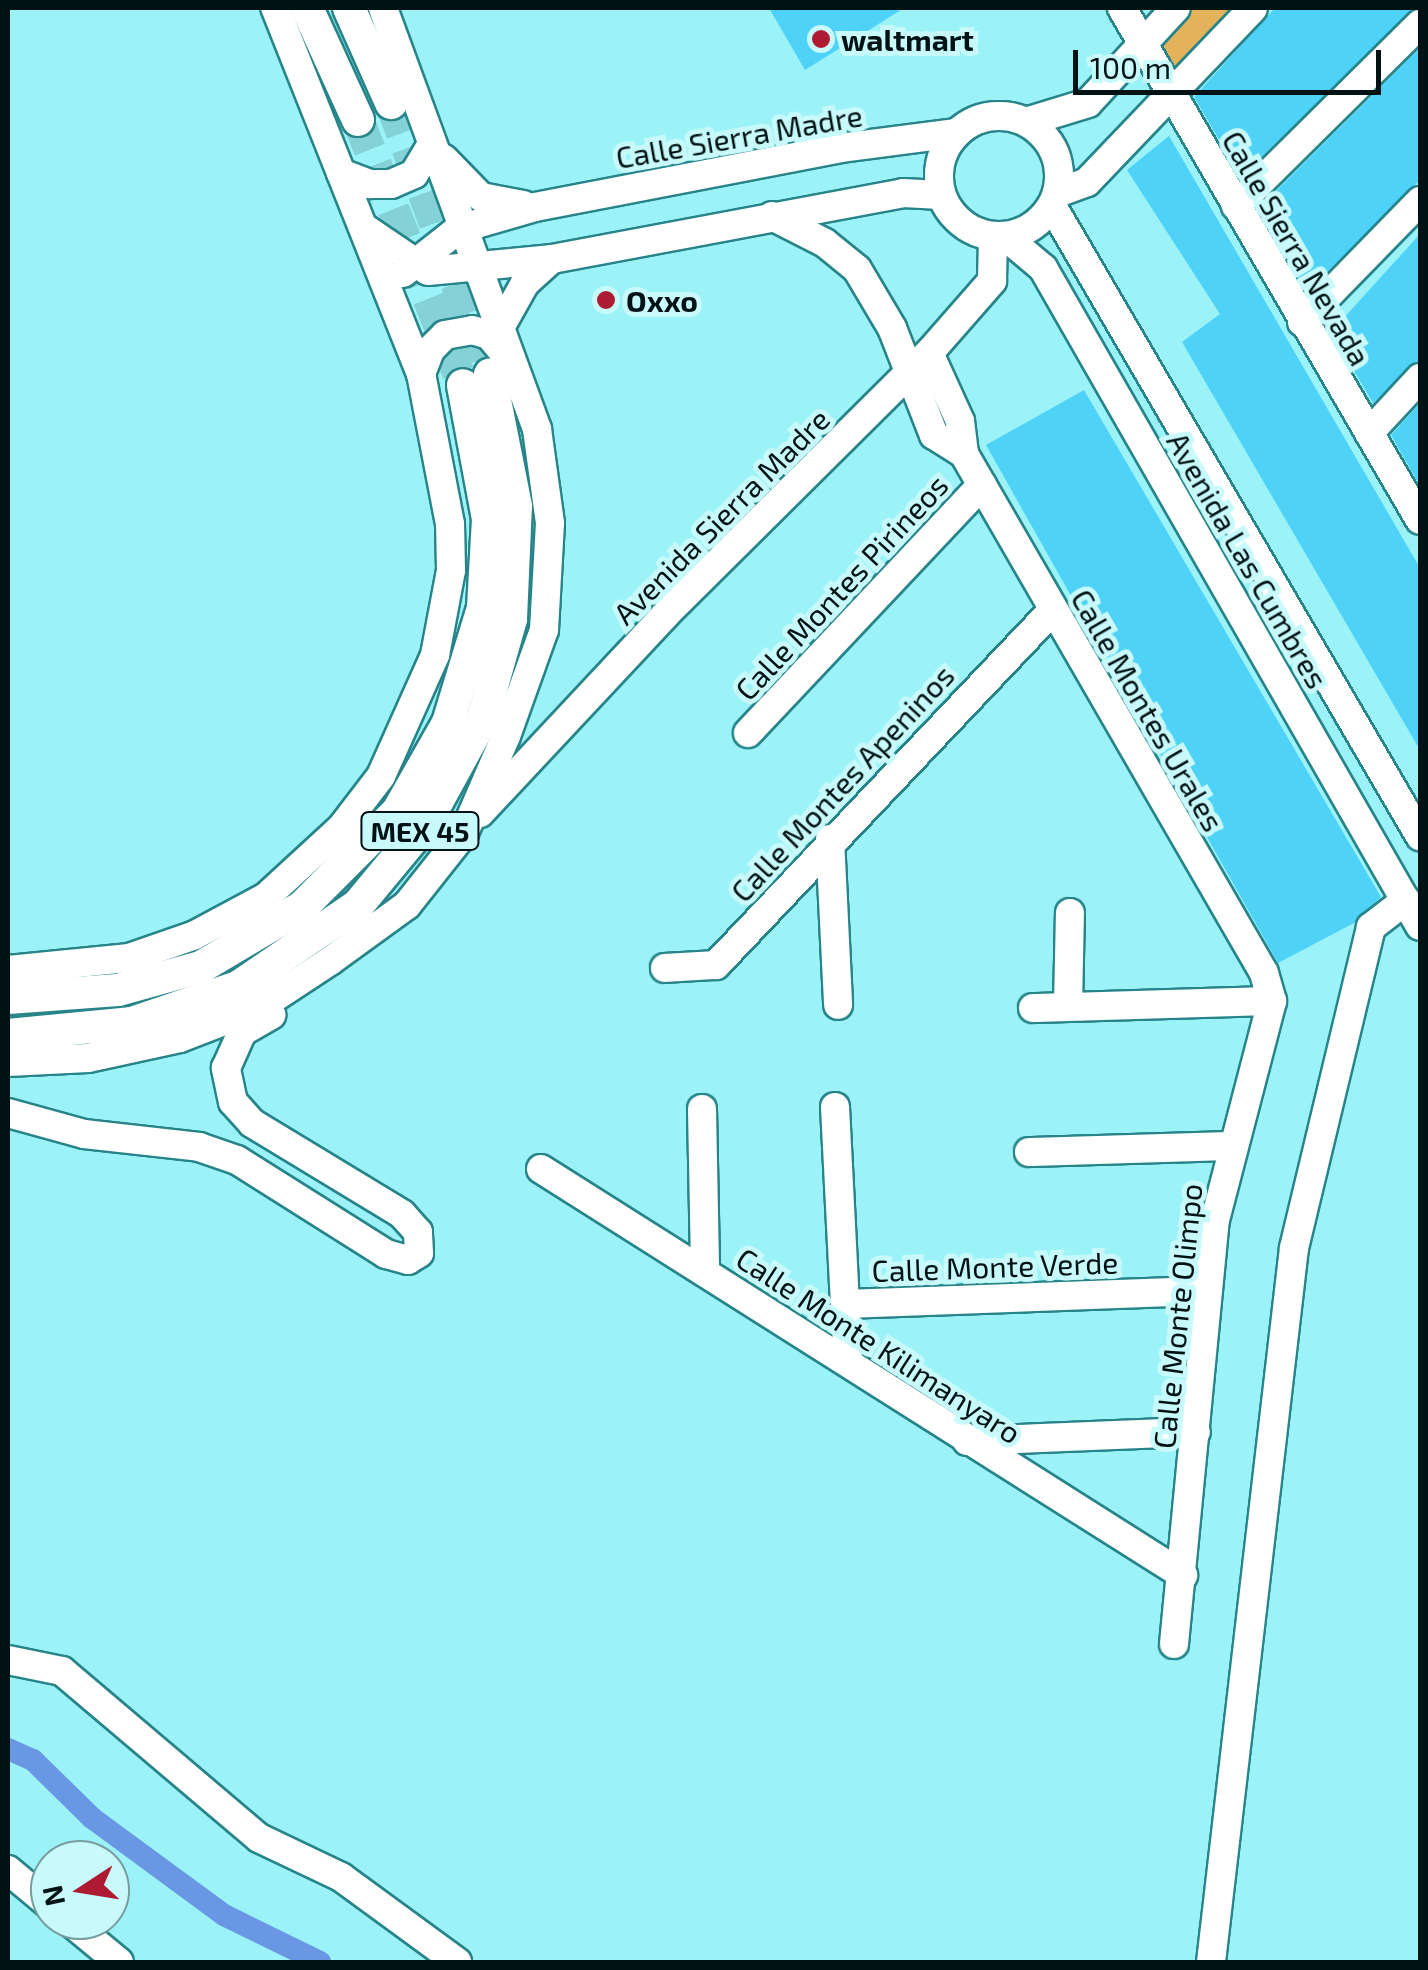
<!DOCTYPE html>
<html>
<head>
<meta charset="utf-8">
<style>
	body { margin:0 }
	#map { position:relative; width:1428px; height:1970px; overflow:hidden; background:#9bf3f8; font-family:"Exo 2",sans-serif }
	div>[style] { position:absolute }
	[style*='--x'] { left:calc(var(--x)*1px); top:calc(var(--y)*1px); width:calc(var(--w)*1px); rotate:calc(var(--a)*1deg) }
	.green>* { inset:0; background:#e3b25b }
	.canal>* { height:22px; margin:-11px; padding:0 11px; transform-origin:11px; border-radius:11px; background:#6997e3 }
	.building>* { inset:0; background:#4ed2f7 }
	.major-tunnel>* { height:32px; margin-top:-16px; transform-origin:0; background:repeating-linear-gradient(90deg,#84d1d6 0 32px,transparent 0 48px) }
	.roads { filter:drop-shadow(2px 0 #27858a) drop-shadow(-2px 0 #27858a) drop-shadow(0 2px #27858a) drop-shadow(0 -2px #27858a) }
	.minor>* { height:28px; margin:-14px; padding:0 14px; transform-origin:14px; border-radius:14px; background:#fff }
	.minor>.ring { margin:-14px; padding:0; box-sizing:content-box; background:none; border:28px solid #fff; border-radius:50% }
	.major>* { height:32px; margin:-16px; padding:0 16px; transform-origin:16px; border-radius:16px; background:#fff }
	.dots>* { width:28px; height:28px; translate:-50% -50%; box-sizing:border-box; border:5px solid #c8fafc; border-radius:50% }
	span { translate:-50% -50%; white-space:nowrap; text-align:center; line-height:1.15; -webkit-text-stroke:10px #c8fafc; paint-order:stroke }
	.shield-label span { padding:2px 8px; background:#c8fafc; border:2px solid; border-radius:8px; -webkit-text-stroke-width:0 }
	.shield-label { font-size:28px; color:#001213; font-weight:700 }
	.poi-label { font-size:30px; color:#001213; font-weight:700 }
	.left { translate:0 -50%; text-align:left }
	.street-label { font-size:30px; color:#001213 }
	.frame { position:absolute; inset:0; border:10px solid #001213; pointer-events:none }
	.north { position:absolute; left:30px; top:1840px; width:100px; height:100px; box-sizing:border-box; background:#c8fafc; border:2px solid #789d9f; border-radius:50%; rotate:258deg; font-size:28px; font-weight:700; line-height:40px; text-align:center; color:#001213 }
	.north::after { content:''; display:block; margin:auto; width:35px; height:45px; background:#ae1a31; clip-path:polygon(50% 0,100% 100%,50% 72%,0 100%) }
	.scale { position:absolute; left:1073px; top:50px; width:308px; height:45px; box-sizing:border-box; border:5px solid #001213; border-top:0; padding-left:12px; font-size:30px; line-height:35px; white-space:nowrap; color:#001213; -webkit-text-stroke:8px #c8fafc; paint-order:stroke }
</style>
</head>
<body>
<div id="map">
	<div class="green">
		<div style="clip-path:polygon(1186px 8px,1244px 8px,1174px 81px,1148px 43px)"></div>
	</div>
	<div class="canal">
		<div style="--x:8;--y:1749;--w:27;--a:24"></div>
		<div style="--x:33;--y:1760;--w:83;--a:44.5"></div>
		<div style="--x:92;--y:1818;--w:164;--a:36.3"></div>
		<div style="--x:224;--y:1915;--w:107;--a:26.1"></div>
	</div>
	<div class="building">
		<div style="clip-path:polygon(769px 8px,904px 8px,805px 70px)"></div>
		<div style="clip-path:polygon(1275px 8px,1414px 8px,1241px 177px,1194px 97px)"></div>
		<div style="clip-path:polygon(1420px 48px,1420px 180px,1307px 292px,1259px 208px)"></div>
		<div style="clip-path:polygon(1169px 136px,1420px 568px,1420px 750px,1182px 342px,1220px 314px,1127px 170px)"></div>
		<div style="clip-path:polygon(1420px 234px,1420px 361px,1373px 403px,1331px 332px)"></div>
		<div style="clip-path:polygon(1084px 390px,1381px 897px,1354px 923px,1278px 963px,986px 445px)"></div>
		<div style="clip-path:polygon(1420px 403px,1420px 486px,1391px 435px)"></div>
	</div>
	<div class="major-tunnel">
		<div style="--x:391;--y:103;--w:289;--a:70"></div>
		<div style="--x:358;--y:120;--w:285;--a:68.4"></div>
	</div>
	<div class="roads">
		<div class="minor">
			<div style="--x:1122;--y:8;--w:592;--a:59.8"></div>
			<div class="ring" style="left:939px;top:116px;width:92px;height:92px"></div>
			<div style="--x:1026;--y:122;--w:65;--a:-17"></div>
			<div style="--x:1088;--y:103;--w:129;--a:-47.2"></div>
			<div style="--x:444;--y:159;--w:53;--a:45.8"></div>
			<div style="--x:481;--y:197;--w:43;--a:10.8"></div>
			<div style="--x:341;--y:173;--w:31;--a:21"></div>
			<div style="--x:370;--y:184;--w:21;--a:0"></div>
			<div style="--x:391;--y:184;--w:25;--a:-23"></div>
			<div style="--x:414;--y:174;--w:35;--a:-59"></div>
			<div style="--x:1057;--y:193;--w:32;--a:-20"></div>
			<div style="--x:1087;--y:182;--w:240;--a:-46.3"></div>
			<div style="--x:1052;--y:206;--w:730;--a:59.71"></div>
			<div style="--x:1236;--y:206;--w:259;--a:-44.7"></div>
			<div style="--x:772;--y:216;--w:59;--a:27"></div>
			<div style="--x:825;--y:243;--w:41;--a:39.1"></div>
			<div style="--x:857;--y:269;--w:69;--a:59.3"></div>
			<div style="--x:892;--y:328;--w:115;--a:68.6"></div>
			<div style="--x:934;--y:435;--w:36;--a:32"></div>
			<div style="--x:363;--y:227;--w:78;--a:34.1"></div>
			<div style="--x:428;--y:271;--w:125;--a:-5.5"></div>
			<div style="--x:552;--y:259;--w:357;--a:-10.6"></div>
			<div style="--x:903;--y:193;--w:38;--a:3"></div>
			<div style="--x:1006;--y:237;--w:48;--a:40"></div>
			<div style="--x:1043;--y:268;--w:758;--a:60.19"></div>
			<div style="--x:403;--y:273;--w:71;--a:-38.2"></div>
			<div style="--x:459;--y:229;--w:79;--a:-16.1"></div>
			<div style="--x:535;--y:207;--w:311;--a:-10.9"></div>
			<div style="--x:840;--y:148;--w:117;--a:-7.4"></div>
			<div style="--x:1302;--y:322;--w:169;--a:-45.7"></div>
			<div style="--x:501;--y:326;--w:49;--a:-60.8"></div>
			<div style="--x:525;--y:283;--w:36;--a:-42"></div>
			<div style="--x:929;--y:353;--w:75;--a:65.5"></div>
			<div style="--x:960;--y:421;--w:33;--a:83"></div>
			<div style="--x:964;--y:454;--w:599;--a:59.97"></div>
			<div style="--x:1264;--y:973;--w:29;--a:74"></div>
			<div style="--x:421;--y:374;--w:26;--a:-69"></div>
			<div style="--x:430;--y:350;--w:21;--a:-45"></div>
			<div style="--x:445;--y:335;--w:27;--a:-10"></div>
			<div style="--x:472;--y:330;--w:18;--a:16"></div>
			<div style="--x:489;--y:335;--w:31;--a:50"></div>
			<div style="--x:1369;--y:433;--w:75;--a:-47.2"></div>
			<div style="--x:748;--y:733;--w:341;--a:-46.7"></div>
			<div style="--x:480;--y:813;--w:271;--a:-46.9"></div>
			<div style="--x:665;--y:615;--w:372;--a:-44.8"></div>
			<div style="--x:929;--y:353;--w:96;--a:-48.8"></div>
			<div style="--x:992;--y:281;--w:44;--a:-88.7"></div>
			<div style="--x:830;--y:839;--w:166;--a:87.2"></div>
			<div style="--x:665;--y:968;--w:51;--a:-3.4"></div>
			<div style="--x:716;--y:965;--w:488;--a:-46.5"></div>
			<div style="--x:8;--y:970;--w:122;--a:-5.7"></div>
			<div style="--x:129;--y:958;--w:68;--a:-19"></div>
			<div style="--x:193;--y:936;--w:83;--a:-28.1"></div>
			<div style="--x:266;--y:897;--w:103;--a:-42.6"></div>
			<div style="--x:342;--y:827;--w:64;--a:-52.6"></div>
			<div style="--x:381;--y:776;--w:133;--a:-65.9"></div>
			<div style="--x:435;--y:655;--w:86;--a:-79.3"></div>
			<div style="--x:451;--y:570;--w:46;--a:-91.2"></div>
			<div style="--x:450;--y:524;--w:153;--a:-100.9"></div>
			<div style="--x:421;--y:374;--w:394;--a:-111.7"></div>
			<div style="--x:1068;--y:1006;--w:93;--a:-88.8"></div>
			<div style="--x:1033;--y:1008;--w:239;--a:-1.7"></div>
			<div style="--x:8;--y:1062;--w:80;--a:-2.9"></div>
			<div style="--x:88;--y:1058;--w:94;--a:-12.3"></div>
			<div style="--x:180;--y:1038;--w:86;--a:-21.2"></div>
			<div style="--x:260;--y:1007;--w:84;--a:-33.3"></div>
			<div style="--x:330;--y:961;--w:95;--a:-36"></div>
			<div style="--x:407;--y:905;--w:92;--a:-51.6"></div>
			<div style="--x:464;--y:833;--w:106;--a:-66.6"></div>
			<div style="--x:506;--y:736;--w:113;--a:-70.3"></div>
			<div style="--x:544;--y:630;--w:107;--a:-86.8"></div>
			<div style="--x:550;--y:523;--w:95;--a:-97.9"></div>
			<div style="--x:537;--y:429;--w:448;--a:-110.1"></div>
			<div style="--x:835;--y:1107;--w:254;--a:87.1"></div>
			<div style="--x:702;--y:1109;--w:163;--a:88.9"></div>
			<div style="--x:8;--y:1113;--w:79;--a:15.4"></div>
			<div style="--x:84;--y:1134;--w:116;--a:6.4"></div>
			<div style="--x:199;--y:1147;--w:40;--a:18.9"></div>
			<div style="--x:237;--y:1160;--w:176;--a:32.2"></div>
			<div style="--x:386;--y:1254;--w:23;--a:15"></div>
			<div style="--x:408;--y:1260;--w:13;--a:-32"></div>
			<div style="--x:419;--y:1253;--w:21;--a:-93"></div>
			<div style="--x:418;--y:1232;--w:24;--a:-132"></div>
			<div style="--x:402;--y:1214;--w:175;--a:-148.8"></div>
			<div style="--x:252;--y:1123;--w:28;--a:-132"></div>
			<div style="--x:233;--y:1102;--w:35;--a:-102"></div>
			<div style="--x:226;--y:1068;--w:39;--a:-66"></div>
			<div style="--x:242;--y:1032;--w:34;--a:-30"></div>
			<div style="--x:1029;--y:1152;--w:203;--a:-1.7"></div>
			<div style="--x:541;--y:1169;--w:760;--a:32.31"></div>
			<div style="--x:845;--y:1304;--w:362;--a:-2.1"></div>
			<div style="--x:967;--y:1441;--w:229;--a:-2.3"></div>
			<div style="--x:1174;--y:1644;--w:426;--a:-84.5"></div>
			<div style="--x:1215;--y:1220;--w:226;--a:-75.4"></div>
			<div style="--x:8;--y:1660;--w:55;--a:11.5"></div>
			<div style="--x:62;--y:1671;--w:258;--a:40.3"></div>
			<div style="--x:259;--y:1838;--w:91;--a:25.4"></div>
			<div style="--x:341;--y:1877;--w:144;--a:36.2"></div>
			<div style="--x:8;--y:1870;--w:55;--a:39.8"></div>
			<div style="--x:68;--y:1920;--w:66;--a:39.5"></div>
			<div style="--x:1211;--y:1962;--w:719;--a:-83.37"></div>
			<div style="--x:1294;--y:1248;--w:330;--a:-76.5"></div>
			<div style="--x:1371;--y:927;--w:44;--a:-37.6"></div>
		</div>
		<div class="major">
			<div style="--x:307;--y:8;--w:123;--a:65.5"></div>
			<div style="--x:349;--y:8;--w:104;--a:66.1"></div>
			<div style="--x:8;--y:998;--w:110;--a:-4.2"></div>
			<div style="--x:118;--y:990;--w:86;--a:-15.5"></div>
			<div style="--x:201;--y:967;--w:117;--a:-30.7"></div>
			<div style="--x:302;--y:907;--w:136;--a:-45"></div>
			<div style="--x:398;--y:811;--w:101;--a:-60.4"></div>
			<div style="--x:448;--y:723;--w:120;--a:-73.1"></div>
			<div style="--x:483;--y:608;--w:89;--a:-86.8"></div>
			<div style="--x:488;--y:519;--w:136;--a:-100.6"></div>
			<div style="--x:8;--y:1035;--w:125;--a:-5.5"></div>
			<div style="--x:132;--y:1023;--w:112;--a:-18.8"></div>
			<div style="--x:238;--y:987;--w:145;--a:-34.3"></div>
			<div style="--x:358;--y:905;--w:105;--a:-50.4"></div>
			<div style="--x:425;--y:824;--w:121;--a:-61.3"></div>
			<div style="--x:483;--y:718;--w:103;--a:-74.2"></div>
			<div style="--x:511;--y:619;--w:113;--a:-87.5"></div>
			<div style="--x:516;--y:506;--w:134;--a:-101.2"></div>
		</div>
	</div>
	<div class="dots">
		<div style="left:821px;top:39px;background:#ae1a31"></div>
		<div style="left:606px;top:300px;background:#ae1a31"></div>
	</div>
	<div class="shield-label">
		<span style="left:420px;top:831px">MEX 45</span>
	</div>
	<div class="poi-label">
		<span class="left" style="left:841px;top:39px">waltmart</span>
		<span class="left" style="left:626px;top:300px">Oxxo</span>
	</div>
	<div class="street-label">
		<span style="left:739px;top:136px;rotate:-10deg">Calle Sierra Madre</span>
		<span style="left:1297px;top:248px;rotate:60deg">Calle Sierra Nevada</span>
		<span style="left:721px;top:516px;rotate:-45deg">Avenida Sierra Madre</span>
		<span style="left:1248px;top:560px;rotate:60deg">Avenida Las Cumbres</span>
		<span style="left:841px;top:587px;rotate:-47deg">Calle Montes Pirineos</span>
		<span style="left:1148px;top:710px;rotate:60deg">Calle Montes Urales</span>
		<span style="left:842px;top:783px;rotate:-47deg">Calle Montes Apeninos</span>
		<span style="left:995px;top:1266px;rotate:-2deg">Calle Monte Verde</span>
		<span style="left:1177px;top:1316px;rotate:-84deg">Calle Monte Olimpo</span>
		<span style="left:879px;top:1345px;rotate:33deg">Calle Monte Kilimanyaro</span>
	</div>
	<div class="frame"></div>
	<div class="north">N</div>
	<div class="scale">100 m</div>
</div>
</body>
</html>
